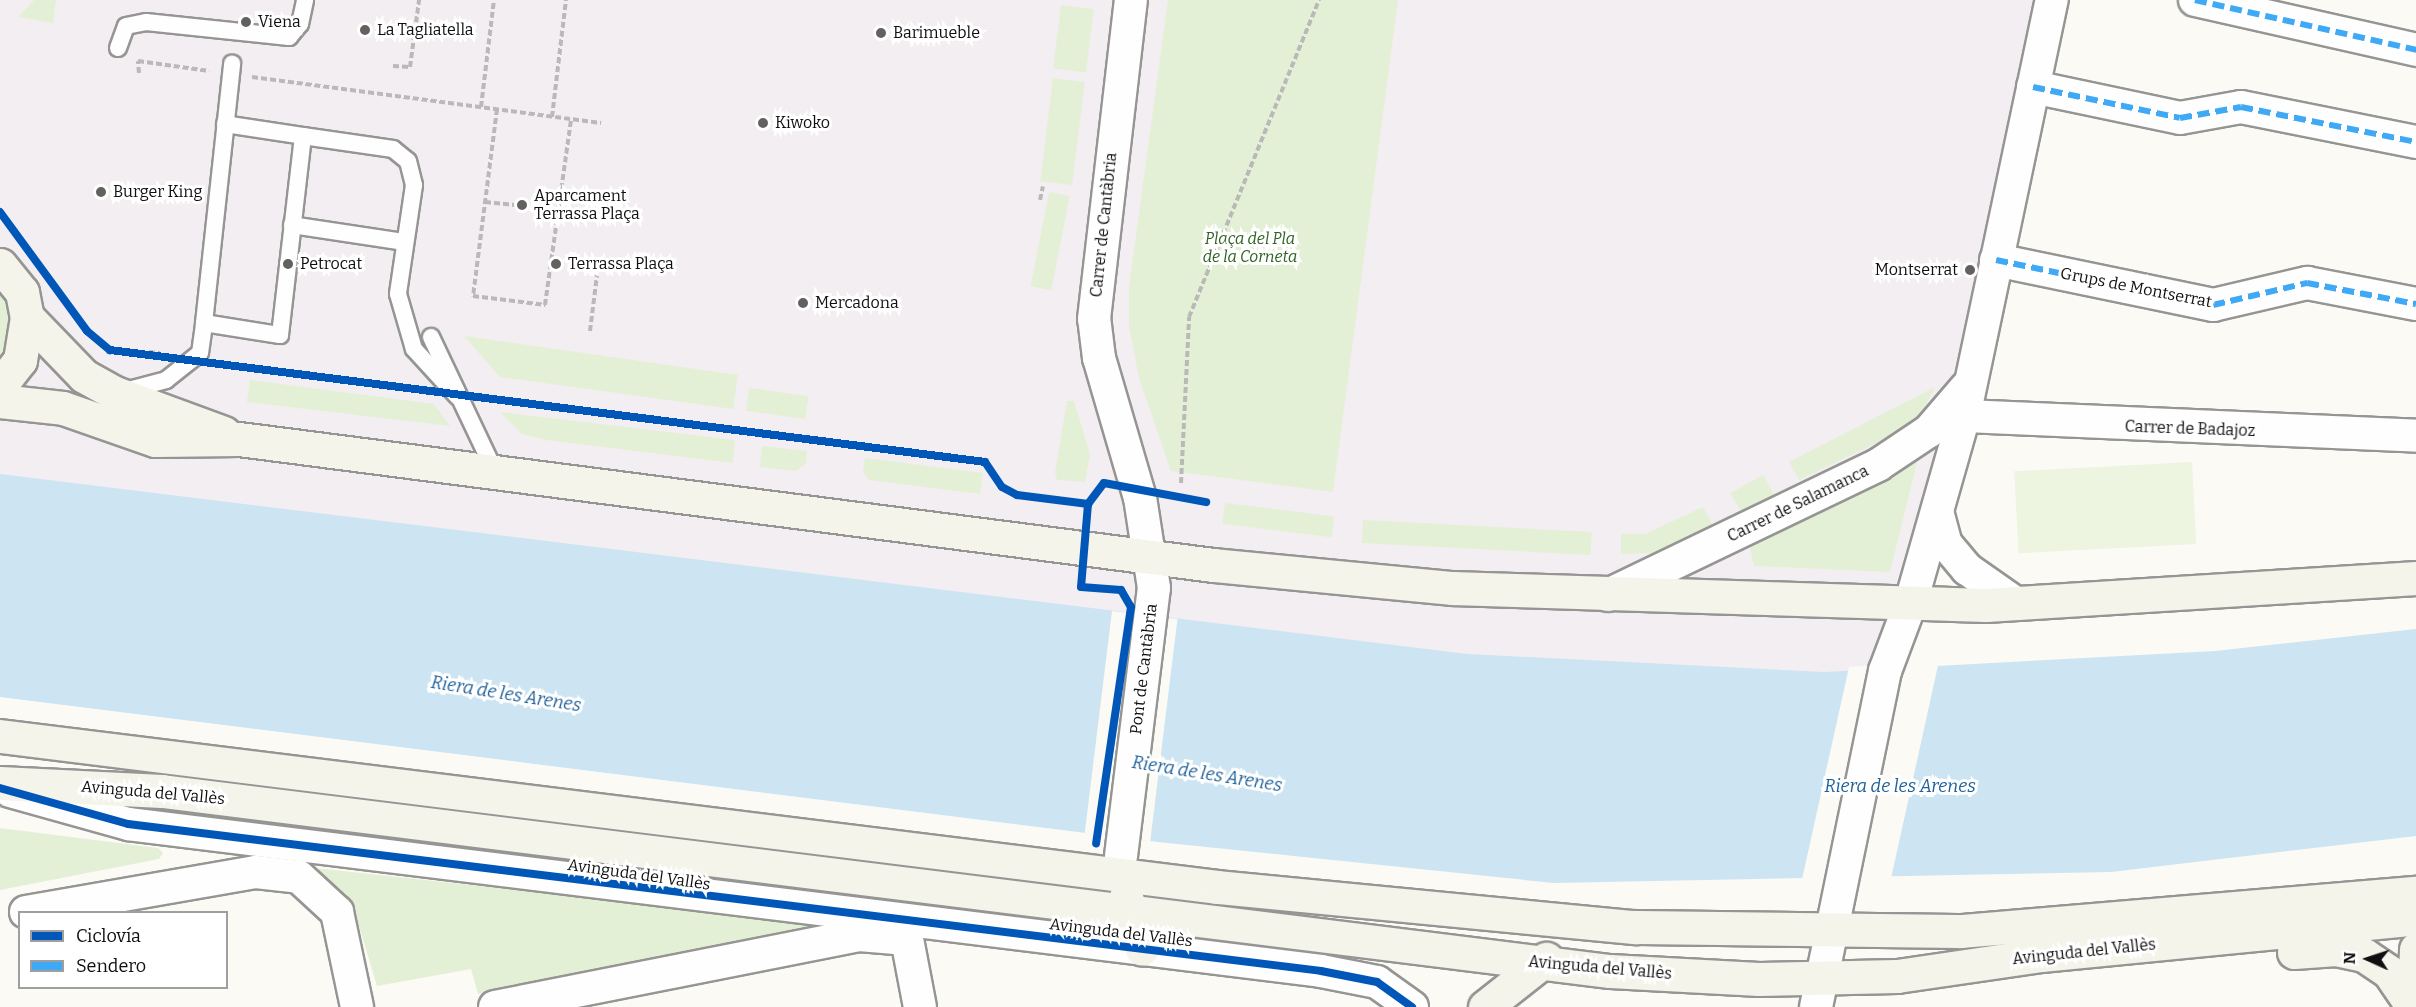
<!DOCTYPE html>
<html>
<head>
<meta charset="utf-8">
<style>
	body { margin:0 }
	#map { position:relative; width:2416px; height:1007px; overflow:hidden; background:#fbfaf5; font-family:Bitter,serif }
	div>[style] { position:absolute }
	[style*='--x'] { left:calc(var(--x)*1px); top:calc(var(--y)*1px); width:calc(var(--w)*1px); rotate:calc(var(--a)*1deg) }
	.industrial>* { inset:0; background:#f3eef1 }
	.green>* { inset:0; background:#e4f0d6; transform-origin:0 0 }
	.pitch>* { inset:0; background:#edf4e0; transform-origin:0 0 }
	.water>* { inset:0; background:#cde4f3 }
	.pier>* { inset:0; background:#fbfaf5; transform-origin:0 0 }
	.path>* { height:4px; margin-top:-2px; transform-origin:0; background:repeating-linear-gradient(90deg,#b9b9b8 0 6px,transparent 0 9px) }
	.roads { filter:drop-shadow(2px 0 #959593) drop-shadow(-2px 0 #959593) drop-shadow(0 2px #959593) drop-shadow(0 -2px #959593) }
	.lane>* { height:16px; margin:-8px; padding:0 8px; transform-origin:8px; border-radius:8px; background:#fefefe }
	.street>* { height:32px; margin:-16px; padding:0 16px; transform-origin:16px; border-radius:16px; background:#fefefe }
	.secondary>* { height:33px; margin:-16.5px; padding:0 16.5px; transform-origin:16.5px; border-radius:16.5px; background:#f5f4eb }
	.quiet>* { height:6px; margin-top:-3px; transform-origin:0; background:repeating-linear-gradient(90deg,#3fa9f5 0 12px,transparent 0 18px) }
	.cycleway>* { height:8px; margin:-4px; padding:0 4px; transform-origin:4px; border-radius:4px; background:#0057b8 }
	.dots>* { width:16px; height:16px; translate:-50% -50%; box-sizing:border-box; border:3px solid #fff; border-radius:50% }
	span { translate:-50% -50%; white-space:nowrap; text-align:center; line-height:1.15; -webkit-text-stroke:6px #fff; paint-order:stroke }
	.poi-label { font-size:16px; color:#0f0f0f }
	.left { translate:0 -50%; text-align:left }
	.right { translate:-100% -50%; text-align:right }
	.street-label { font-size:16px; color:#0f0f0f }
	.park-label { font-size:16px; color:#2e6323; font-style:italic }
	.water-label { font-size:18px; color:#1f6099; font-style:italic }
	.legend { position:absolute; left:18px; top:911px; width:210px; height:78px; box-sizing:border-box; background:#fff; border:2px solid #9f9f9f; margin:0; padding:8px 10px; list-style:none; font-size:18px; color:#0f0f0f }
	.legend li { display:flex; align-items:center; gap:12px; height:30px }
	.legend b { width:30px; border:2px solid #9f9f9f }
	.north { position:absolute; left:2338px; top:929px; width:60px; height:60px; -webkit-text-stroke:4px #fff; paint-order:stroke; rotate:273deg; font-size:16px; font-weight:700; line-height:24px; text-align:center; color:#0f0f0f }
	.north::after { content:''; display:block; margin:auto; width:21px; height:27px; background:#0f0f0f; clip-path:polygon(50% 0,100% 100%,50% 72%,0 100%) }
</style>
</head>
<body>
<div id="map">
	<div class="industrial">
		<div style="clip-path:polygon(0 0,2041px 0,1973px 359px,1861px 785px,0 527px)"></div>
	</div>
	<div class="green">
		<div style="clip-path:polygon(34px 0,56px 0,53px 23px,18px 17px)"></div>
		<div style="clip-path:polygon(1168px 0,1398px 0,1333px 492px,1171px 471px,1139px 378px,1129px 326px,1129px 287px)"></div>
		<div style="left:1061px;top:5px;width:33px;height:64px;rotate:7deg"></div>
		<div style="left:1053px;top:78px;width:32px;height:104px;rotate:7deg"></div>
		<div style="left:1049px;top:192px;width:21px;height:96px;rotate:11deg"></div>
		<div style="clip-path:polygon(0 293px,11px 317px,7px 351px,0 363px)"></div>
		<div style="clip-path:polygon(464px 336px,738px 375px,733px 409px,500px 377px)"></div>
		<div style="clip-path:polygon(250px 380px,434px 404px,450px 426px,247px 402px)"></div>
		<div style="clip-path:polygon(1935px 387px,1916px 424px,1799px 480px,1789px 462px)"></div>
		<div style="left:749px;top:388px;width:60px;height:23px;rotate:8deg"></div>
		<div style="clip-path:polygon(1067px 401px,1074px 401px,1090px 454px,1085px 482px,1057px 480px,1055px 473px)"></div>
		<div style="clip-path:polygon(500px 412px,735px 440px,733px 463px,546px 440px,522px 434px)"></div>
		<div style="clip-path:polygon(762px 446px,807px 451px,806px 464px,795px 471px,760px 467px)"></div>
		<div style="clip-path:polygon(865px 458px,983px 473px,980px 494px,869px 480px,863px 472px)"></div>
		<div style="clip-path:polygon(1918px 458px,1890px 572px,1754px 566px,1749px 543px)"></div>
		<div style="left:1763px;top:475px;width:23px;height:37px;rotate:61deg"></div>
		<div style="left:1225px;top:503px;width:110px;height:21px;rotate:7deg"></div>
		<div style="clip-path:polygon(1703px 507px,1713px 526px,1652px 553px,1621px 554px,1621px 534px,1645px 534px)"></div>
		<div style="left:1363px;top:520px;width:229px;height:23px;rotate:3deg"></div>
		<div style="clip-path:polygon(0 828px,158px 848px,163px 853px,159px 859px,0 890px)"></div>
		<div style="clip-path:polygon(297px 866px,855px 927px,478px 994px,471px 969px,377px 986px,353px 906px)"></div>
	</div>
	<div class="pitch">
		<div style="left:2192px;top:462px;width:82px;height:178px;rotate:87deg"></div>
	</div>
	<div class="water">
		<div style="clip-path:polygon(0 474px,1467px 654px,1824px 672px,2215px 651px,2416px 629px,2416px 836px,2111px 872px,1554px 883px,1158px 842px,0 697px)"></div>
	</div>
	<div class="pier">
		<div style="left:1112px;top:611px;width:66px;height:224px;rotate:7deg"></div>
		<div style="clip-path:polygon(1939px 661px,1890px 883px,1801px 884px,1849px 667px)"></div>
	</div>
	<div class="path">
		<div style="--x:393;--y:66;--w:17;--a:3"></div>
		<div style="--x:410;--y:67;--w:68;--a:-82.3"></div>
		<div style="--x:139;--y:73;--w:12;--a:-95"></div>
		<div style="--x:138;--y:61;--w:72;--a:8"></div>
		<div style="--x:252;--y:77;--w:352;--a:7.5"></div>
		<div style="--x:481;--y:107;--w:108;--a:-83.1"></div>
		<div style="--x:497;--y:109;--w:189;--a:97.3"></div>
		<div style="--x:473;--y:296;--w:73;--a:7.1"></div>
		<div style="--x:545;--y:305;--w:188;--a:-82"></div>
		<div style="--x:552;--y:117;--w:118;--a:-83.2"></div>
		<div style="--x:1040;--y:200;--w:14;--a:-78"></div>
		<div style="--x:485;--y:202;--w:128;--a:5.8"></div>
		<div style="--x:590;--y:331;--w:56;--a:-82.9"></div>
		<div style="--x:149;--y:352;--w:11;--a:5"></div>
		<div style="--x:1181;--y:483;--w:166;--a:-87.2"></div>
		<div style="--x:1189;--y:317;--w:343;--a:-67.7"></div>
	</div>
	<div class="roads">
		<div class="lane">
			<div style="--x:118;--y:48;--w:23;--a:-70"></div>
			<div style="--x:126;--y:26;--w:20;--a:-11"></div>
			<div style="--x:146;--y:22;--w:144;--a:6"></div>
			<div style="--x:289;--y:37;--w:17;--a:-50"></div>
			<div style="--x:300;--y:24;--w:25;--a:-78"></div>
			<div style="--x:225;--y:124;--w:79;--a:8.7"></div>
			<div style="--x:292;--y:225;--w:113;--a:8.6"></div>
			<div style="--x:204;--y:323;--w:261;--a:-83.8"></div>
			<div style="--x:431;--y:337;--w:149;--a:64.6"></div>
			<div style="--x:121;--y:392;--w:47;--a:-14.9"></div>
			<div style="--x:166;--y:380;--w:43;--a:-38.5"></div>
			<div style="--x:200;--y:353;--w:30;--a:-82"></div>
			<div style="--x:204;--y:323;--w:77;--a:9"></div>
			<div style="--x:280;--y:335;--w:200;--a:-83.4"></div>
			<div style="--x:303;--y:136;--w:91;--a:8.2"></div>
			<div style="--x:393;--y:149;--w:19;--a:39"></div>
			<div style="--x:408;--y:161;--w:25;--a:76"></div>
			<div style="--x:414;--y:185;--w:110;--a:98.4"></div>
			<div style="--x:398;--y:294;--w:57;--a:73.8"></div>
			<div style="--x:414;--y:349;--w:64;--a:47.5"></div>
		</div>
		<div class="street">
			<div style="--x:2195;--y:0;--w:227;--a:12.7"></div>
			<div style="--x:2033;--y:87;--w:150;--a:11.9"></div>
			<div style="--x:2180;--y:118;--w:62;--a:-10.2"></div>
			<div style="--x:2241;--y:107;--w:178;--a:11.3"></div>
			<div style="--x:1996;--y:260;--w:222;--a:11.7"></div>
			<div style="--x:2213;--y:305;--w:97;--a:-13.2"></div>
			<div style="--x:2307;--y:283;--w:111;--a:10.9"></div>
			<div style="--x:1964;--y:416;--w:452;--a:2.5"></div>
			<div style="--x:1938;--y:515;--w:30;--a:75"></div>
			<div style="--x:1946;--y:544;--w:33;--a:50"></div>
			<div style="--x:1967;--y:569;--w:61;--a:35"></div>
			<div style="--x:1608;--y:595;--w:300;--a:-25.7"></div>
			<div style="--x:1878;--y:465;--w:61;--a:-33.7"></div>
			<div style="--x:1929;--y:431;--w:57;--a:-49.3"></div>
			<div style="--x:10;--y:791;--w:123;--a:15.6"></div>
			<div style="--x:128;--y:824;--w:1202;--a:7.02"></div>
			<div style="--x:1321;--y:971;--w:57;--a:11.1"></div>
			<div style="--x:1377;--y:982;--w:43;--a:35.5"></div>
			<div style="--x:1121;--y:856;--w:270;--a:-83"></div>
			<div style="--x:1154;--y:588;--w:91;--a:-98.8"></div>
			<div style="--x:1140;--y:498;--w:146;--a:-106.3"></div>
			<div style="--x:1099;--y:358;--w:39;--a:-97"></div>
			<div style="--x:1094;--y:319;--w:321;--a:-83.4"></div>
			<div style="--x:26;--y:912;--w:233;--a:-9.9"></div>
			<div style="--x:256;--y:872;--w:43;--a:6.6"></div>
			<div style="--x:299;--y:877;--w:52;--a:42.6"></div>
			<div style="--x:337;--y:912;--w:97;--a:78.1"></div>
			<div style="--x:495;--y:1007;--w:371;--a:-11.2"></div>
			<div style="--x:859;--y:935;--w:48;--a:4.8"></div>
			<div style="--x:907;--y:939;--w:69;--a:79.2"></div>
			<div style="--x:1816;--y:1007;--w:343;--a:-78.4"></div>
			<div style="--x:1885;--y:671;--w:74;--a:-69.4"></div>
			<div style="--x:1911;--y:602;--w:193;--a:-74.1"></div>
			<div style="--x:1964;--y:416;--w:425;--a:-78.1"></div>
		</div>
		<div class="secondary">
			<div style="--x:0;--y:265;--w:35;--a:51"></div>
			<div style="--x:22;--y:292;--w:25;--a:79"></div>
			<div style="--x:27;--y:317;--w:44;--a:99.2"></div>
			<div style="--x:20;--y:360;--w:33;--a:128"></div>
			<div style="--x:27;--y:317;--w:82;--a:46"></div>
			<div style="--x:84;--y:376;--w:35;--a:29"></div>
			<div style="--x:115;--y:393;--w:116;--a:20.2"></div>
			<div style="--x:0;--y:401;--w:63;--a:6.3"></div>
			<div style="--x:63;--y:408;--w:97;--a:19.2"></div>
			<div style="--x:155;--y:440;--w:84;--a:-0.7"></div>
			<div style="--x:239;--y:439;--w:982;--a:7.37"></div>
			<div style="--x:1213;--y:565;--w:240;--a:5.5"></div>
			<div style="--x:1452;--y:588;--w:534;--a:1.82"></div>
			<div style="--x:1986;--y:605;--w:431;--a:-3.6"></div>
			<div style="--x:0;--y:736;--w:1226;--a:7.07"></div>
			<div style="--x:1217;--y:887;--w:420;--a:5.5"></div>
			<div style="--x:1635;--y:927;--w:326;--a:0.7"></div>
			<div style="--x:1961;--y:931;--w:457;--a:-4.8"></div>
			<div style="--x:0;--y:783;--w:162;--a:2.8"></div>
			<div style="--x:162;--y:791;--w:1459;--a:7.09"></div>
			<div style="--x:1610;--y:971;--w:149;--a:3.1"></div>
			<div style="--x:1759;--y:979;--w:138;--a:-1.2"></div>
			<div style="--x:1897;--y:976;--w:146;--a:-8.3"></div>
			<div style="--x:2041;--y:955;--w:377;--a:-5.6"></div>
			<div style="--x:1126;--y:897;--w:54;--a:72.9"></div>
			<div style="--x:2294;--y:952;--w:42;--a:-4.1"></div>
			<div style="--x:2336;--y:949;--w:29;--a:12"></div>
			<div style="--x:2364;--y:955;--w:30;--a:34"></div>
			<div style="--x:2389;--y:972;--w:42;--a:55.6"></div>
			<div style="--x:1485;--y:1007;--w:78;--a:-38.2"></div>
			<div style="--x:2414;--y:1007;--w:58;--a:-88"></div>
		</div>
	</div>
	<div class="quiet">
		<div style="--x:2195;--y:0;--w:227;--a:12.7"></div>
		<div style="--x:2033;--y:87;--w:150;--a:11.9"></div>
		<div style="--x:2180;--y:118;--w:62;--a:-10.2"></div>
		<div style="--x:2241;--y:107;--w:178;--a:11.3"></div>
		<div style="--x:1996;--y:260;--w:222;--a:11.7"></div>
		<div style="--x:2213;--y:305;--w:97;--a:-13.2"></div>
		<div style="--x:2307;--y:283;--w:111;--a:10.9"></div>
	</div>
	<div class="cycleway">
		<div style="--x:0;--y:212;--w:147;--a:53.8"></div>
		<div style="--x:87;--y:331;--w:30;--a:40"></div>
		<div style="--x:110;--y:350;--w:882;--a:7.29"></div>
		<div style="--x:985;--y:462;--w:30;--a:56"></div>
		<div style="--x:1002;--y:487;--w:17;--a:28"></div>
		<div style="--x:1017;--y:495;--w:72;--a:7.2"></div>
		<div style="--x:1088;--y:504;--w:26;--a:-53"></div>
		<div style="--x:1104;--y:483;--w:104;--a:10.6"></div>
		<div style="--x:1088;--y:504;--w:83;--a:94.8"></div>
		<div style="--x:1081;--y:587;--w:40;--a:4.3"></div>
		<div style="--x:1121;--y:590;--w:20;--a:60"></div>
		<div style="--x:1131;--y:607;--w:239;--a:98.4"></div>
		<div style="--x:0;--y:788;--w:133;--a:15.7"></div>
		<div style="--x:128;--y:824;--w:1202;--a:7.02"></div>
		<div style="--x:1321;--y:971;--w:57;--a:11.1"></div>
		<div style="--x:1377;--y:982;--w:43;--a:35.5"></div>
	</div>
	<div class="dots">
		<div style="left:246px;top:22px;background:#626160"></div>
		<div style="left:365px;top:30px;background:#626160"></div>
		<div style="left:881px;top:33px;background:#626160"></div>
		<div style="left:763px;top:123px;background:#626160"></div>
		<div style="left:101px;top:192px;background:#626160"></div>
		<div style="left:522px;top:205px;background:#626160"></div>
		<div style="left:288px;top:264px;background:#626160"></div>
		<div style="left:556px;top:264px;background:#626160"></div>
		<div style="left:1970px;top:270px;background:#626160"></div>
		<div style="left:803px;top:303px;background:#626160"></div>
	</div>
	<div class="poi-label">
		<span class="left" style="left:258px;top:22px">Viena</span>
		<span class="left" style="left:377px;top:30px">La Tagliatella</span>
		<span class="left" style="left:893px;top:33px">Barimueble</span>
		<span class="left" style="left:775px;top:123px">Kiwoko</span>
		<span class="left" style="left:113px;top:192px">Burger King</span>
		<span class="left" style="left:534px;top:205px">Aparcament<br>Terrassa Plaça</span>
		<span class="left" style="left:300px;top:264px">Petrocat</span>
		<span class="left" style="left:568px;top:264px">Terrassa Plaça</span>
		<span class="right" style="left:1958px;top:270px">Montserrat</span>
		<span class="left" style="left:815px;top:303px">Mercadona</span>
	</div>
	<div class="street-label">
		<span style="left:1104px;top:225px;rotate:-84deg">Carrer de Cantàbria</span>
		<span style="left:2136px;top:288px;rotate:11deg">Grups de Montserrat</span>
		<span style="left:2190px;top:429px;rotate:2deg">Carrer de Badajoz</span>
		<span style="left:1798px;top:504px;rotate:-26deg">Carrer de Salamanca</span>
		<span style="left:1144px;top:669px;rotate:-83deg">Pont de Cantàbria</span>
		<span style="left:153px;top:793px;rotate:5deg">Avinguda del Vallès</span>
		<span style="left:639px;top:875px;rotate:8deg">Avinguda del Vallès</span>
		<span style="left:1121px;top:933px;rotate:7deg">Avinguda del Vallès</span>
		<span style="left:2084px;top:952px;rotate:-6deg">Avinguda del Vallès</span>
		<span style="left:1600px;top:968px;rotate:5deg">Avinguda del Vallès</span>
	</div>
	<div class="park-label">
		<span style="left:1250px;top:248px">Plaça del Pla<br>de la Corneta</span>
	</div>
	<div class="water-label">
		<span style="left:506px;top:694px;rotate:9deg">Riera de les Arenes</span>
		<span style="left:1207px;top:774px;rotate:9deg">Riera de les Arenes</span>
		<span style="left:1900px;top:786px">Riera de les Arenes</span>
	</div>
	<ul class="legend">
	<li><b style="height:8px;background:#0057b8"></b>Ciclovía</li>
	<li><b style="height:8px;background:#3fa9f5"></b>Sendero</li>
	</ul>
	<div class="north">N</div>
</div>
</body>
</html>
